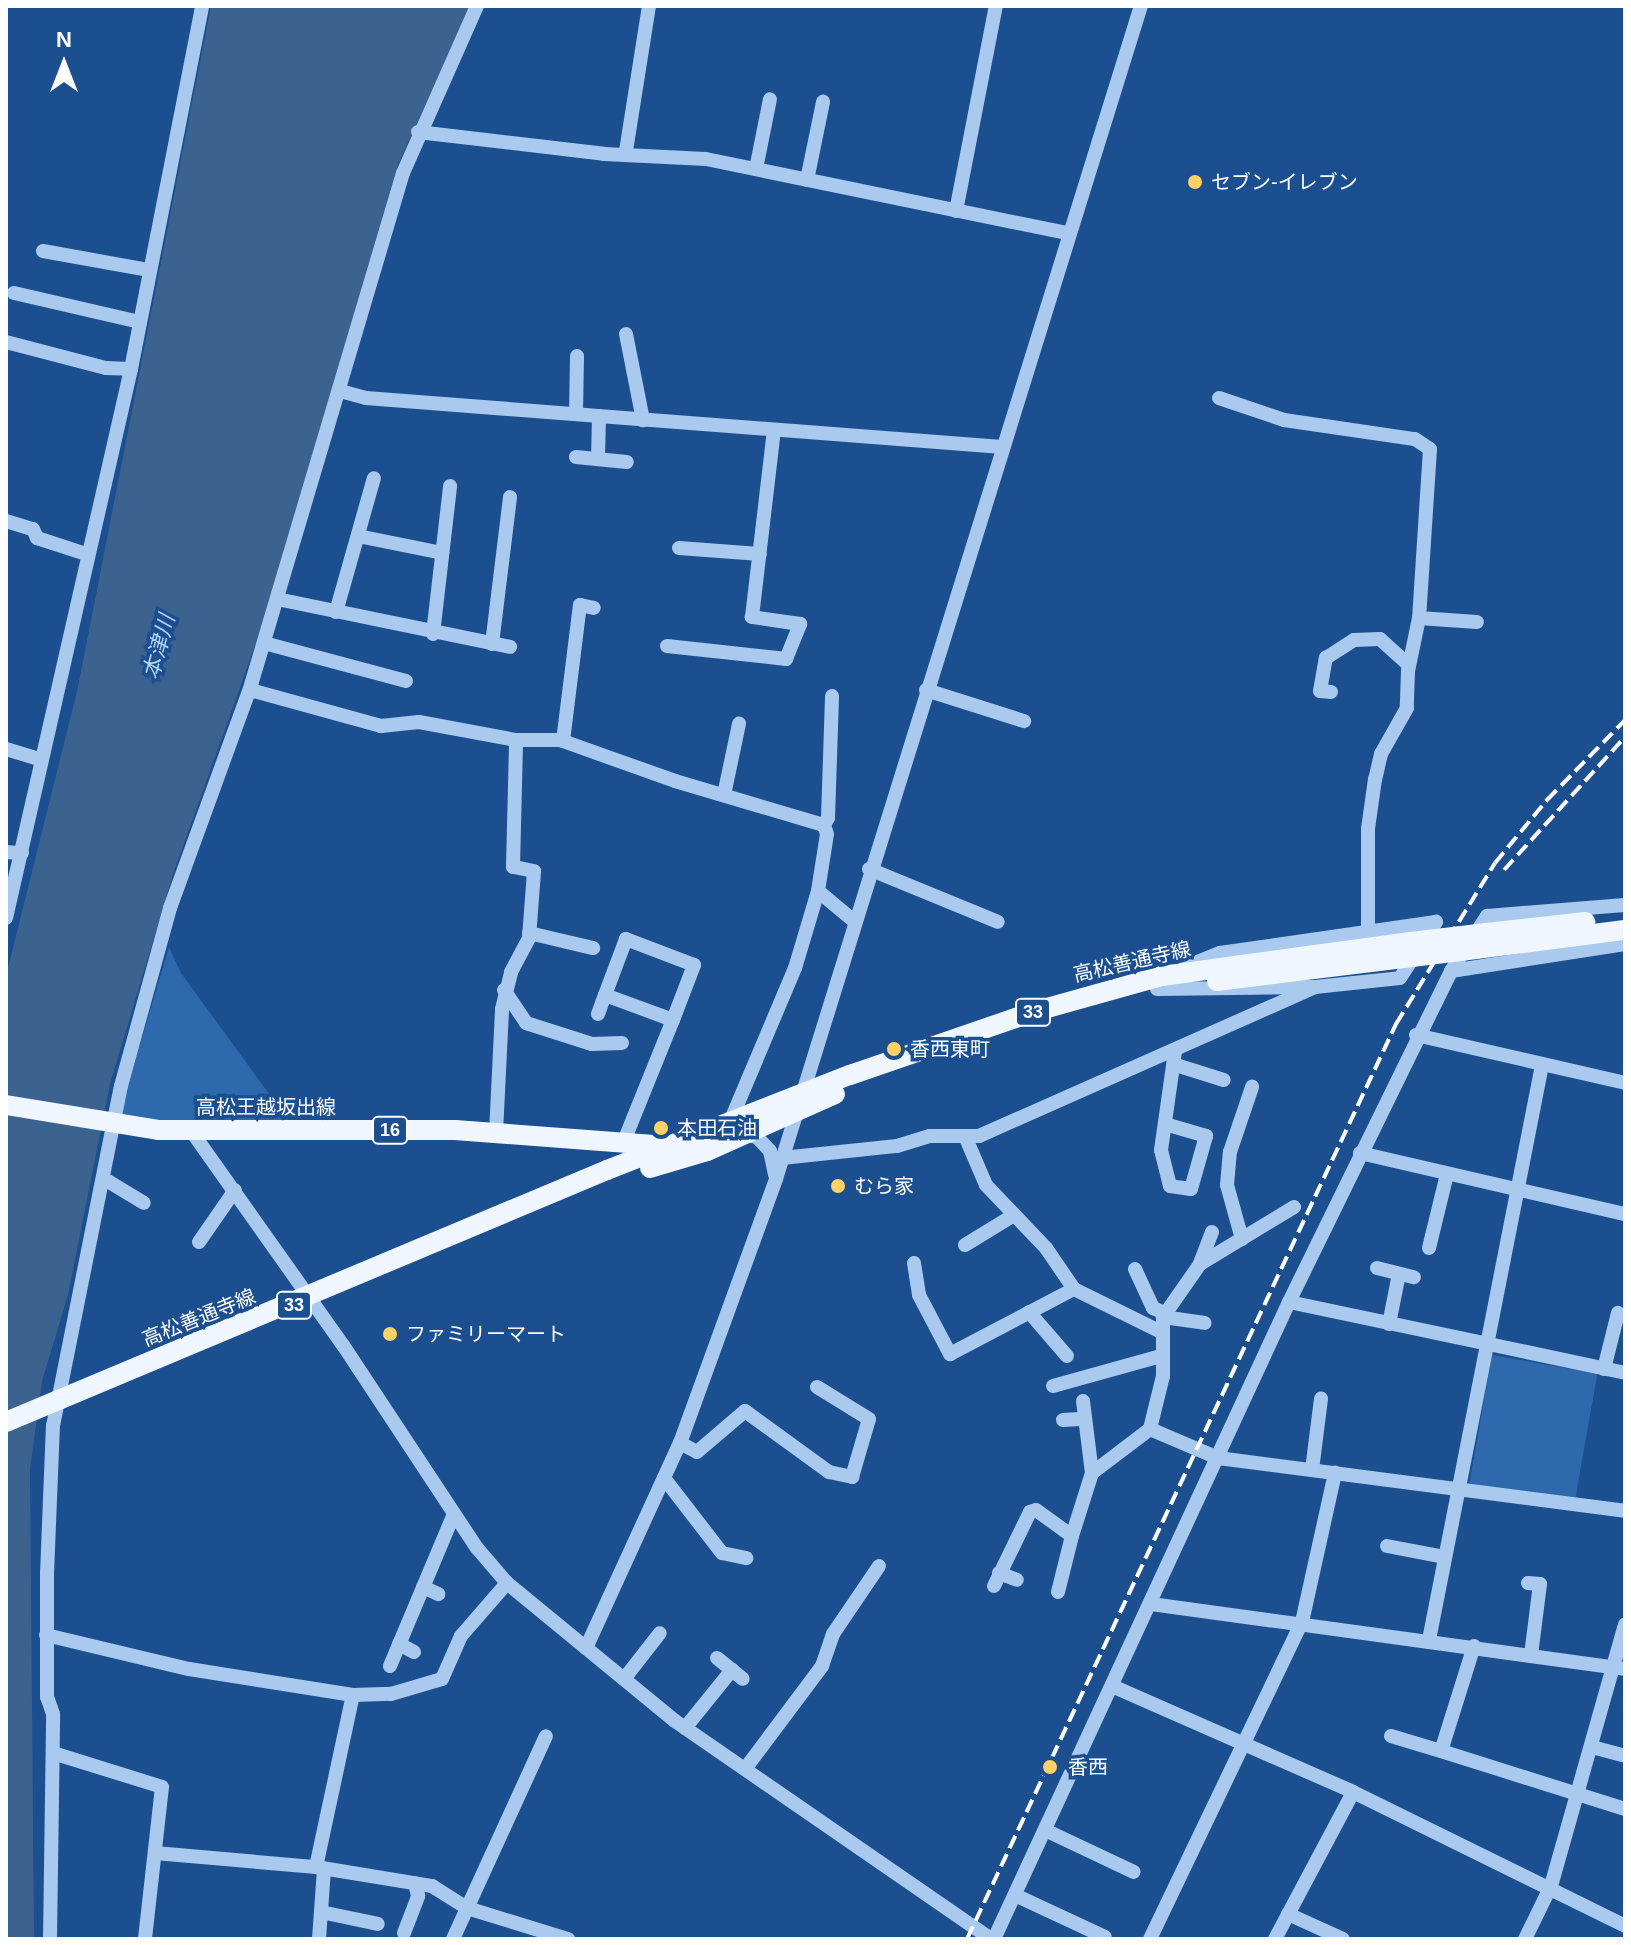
<!DOCTYPE html>
<html>
<head>
<meta charset="utf-8">
<style>
	body { margin:0 }
	#map { position:relative; width:1631px; height:1945px; overflow:hidden; background:#1b4f8f; font-family:Arial,"Noto Sans JP",sans-serif }
	div>[style] { position:absolute }
	[style*='--x'] { left:calc(var(--x)*1px); top:calc(var(--y)*1px); width:calc(var(--w)*1px); rotate:calc(var(--a)*1deg) }
	.green>* { inset:0; background:#2e69ad; transform-origin:0 0 }
	.water>* { inset:0; background:#3c6290 }
	.minor>* { height:14px; margin:-7px; padding:0 7px; transform-origin:7px; border-radius:7px; background:#a9c9ee }
	.major>* { height:20px; margin:-10px; padding:0 10px; transform-origin:10px; border-radius:10px; background:#f0f6ff }
	.rail>* { height:4px; margin-top:-2px; transform-origin:0; background:repeating-linear-gradient(90deg,#fff 0 14px,transparent 0 20px) }
	.major-bridge>* { height:20px; margin:-10px; padding:0 10px; transform-origin:10px; border-radius:10px; background:#f0f6ff }
	.dots>* { width:22px; height:22px; translate:-50% -50%; box-sizing:border-box; border:4px solid #1b4f8f; border-radius:50% }
	span { translate:-50% -50%; white-space:nowrap; text-align:center; line-height:1.15; -webkit-text-stroke:7px #1b4f8f; paint-order:stroke }
	.shield-label span { padding:2px 6px; background:#1b4f8f; border:2px solid; border-radius:6px; -webkit-text-stroke-width:0 }
	.shield-label { font-size:18px; color:#fff; font-weight:700 }
	.poi-label { font-size:20px; color:#fff }
	.left { translate:0 -50%; text-align:left }
	.street-label { font-size:20px; color:#fff }
	.water-label { font-size:22px; color:#b5d3f5; font-style:italic }
	.frame { position:absolute; inset:0; border:8px solid #fff; pointer-events:none }
	.north { position:absolute; left:24px; top:24px; width:80px; height:80px; -webkit-text-stroke:6px #1b4f8f; paint-order:stroke; rotate:0deg; font-size:22px; font-weight:700; line-height:32px; text-align:center; color:#fff }
	.north::after { content:''; display:block; margin:auto; width:28px; height:36px; background:#fff; clip-path:polygon(50% 0,100% 100%,50% 72%,0 100%) }
</style>
</head>
<body>
<div id="map">
	<div class="green">
		<div style="clip-path:polygon(169px 947px,181px 973px,291px 1124px,185px 1125px,119px 1116px)"></div>
		<div style="left:1492px;top:1355px;width:107px;height:130px;rotate:10deg"></div>
	</div>
	<div class="water">
		<div style="clip-path:polygon(211px 6px,470px 6px,397px 167px,262px 626px,173px 874px,110px 1084px,68px 1295px,42px 1381px,30px 1469px,34px 1939px,6px 1939px,6px 976px,78px 687px)"></div>
	</div>
	<div class="minor">
		<div style="--x:418;--y:132;--w:187;--a:6.7"></div>
		<div style="--x:604;--y:154;--w:102;--a:2.8"></div>
		<div style="--x:706;--y:159;--w:369;--a:11.6"></div>
		<div style="--x:626;--y:151;--w:147;--a:-81"></div>
		<div style="--x:756;--y:169;--w:71;--a:-78.7"></div>
		<div style="--x:807;--y:180;--w:80;--a:-78.4"></div>
		<div style="--x:956;--y:211;--w:209;--a:-79"></div>
		<div style="--x:43;--y:251;--w:108;--a:10.2"></div>
		<div style="--x:14;--y:293;--w:129;--a:13"></div>
		<div style="--x:626;--y:334;--w:88;--a:78.8"></div>
		<div style="--x:6;--y:342;--w:103;--a:14.6"></div>
		<div style="--x:106;--y:368;--w:25;--a:2"></div>
		<div style="--x:340;--y:391;--w:27;--a:15"></div>
		<div style="--x:366;--y:398;--w:638;--a:4.41"></div>
		<div style="--x:1219;--y:398;--w:69;--a:18.7"></div>
		<div style="--x:1284;--y:420;--w:132;--a:8.3"></div>
		<div style="--x:1415;--y:439;--w:18;--a:34"></div>
		<div style="--x:1430;--y:449;--w:169;--a:93.7"></div>
		<div style="--x:1419;--y:618;--w:54;--a:101.7"></div>
		<div style="--x:1408;--y:671;--w:37;--a:92"></div>
		<div style="--x:1407;--y:708;--w:53;--a:119.5"></div>
		<div style="--x:1381;--y:754;--w:26;--a:103"></div>
		<div style="--x:1375;--y:779;--w:50;--a:98"></div>
		<div style="--x:1368;--y:829;--w:103;--a:90"></div>
		<div style="--x:576;--y:414;--w:58;--a:-89"></div>
		<div style="--x:576;--y:457;--w:51;--a:5.6"></div>
		<div style="--x:598;--y:458;--w:42;--a:-88.6"></div>
		<div style="--x:6;--y:521;--w:28;--a:17"></div>
		<div style="--x:33;--y:529;--w:10;--a:66"></div>
		<div style="--x:37;--y:538;--w:52;--a:18.1"></div>
		<div style="--x:358;--y:536;--w:86;--a:11.4"></div>
		<div style="--x:679;--y:548;--w:81;--a:4.2"></div>
		<div style="--x:277;--y:599;--w:238;--a:11.6"></div>
		<div style="--x:336;--y:612;--w:139;--a:-74.2"></div>
		<div style="--x:1419;--y:618;--w:58;--a:3.9"></div>
		<div style="--x:433;--y:634;--w:149;--a:-83.4"></div>
		<div style="--x:264;--y:643;--w:147;--a:15"></div>
		<div style="--x:492;--y:644;--w:148;--a:-83"></div>
		<div style="--x:667;--y:646;--w:120;--a:6.2"></div>
		<div style="--x:786;--y:659;--w:38;--a:-68"></div>
		<div style="--x:800;--y:624;--w:49;--a:-171.7"></div>
		<div style="--x:752;--y:617;--w:188;--a:-83.3"></div>
		<div style="--x:250;--y:690;--w:136;--a:15.4"></div>
		<div style="--x:381;--y:726;--w:38;--a:-6"></div>
		<div style="--x:419;--y:722;--w:99;--a:10.5"></div>
		<div style="--x:516;--y:740;--w:44;--a:0"></div>
		<div style="--x:560;--y:740;--w:122;--a:19.6"></div>
		<div style="--x:675;--y:781;--w:155;--a:16.5"></div>
		<div style="--x:824;--y:825;--w:9;--a:72"></div>
		<div style="--x:827;--y:834;--w:58;--a:99"></div>
		<div style="--x:818;--y:891;--w:80;--a:106.6"></div>
		<div style="--x:795;--y:968;--w:169;--a:112.9"></div>
		<div style="--x:926;--y:690;--w:103;--a:17.6"></div>
		<div style="--x:1331;--y:692;--w:11;--a:-175"></div>
		<div style="--x:1320;--y:691;--w:34;--a:-80"></div>
		<div style="--x:1326;--y:658;--w:33;--a:-33"></div>
		<div style="--x:1354;--y:640;--w:26;--a:-2"></div>
		<div style="--x:1380;--y:639;--w:39;--a:42"></div>
		<div style="--x:563;--y:741;--w:137;--a:-82.9"></div>
		<div style="--x:580;--y:605;--w:14;--a:12"></div>
		<div style="--x:6;--y:749;--w:37;--a:17"></div>
		<div style="--x:724;--y:795;--w:73;--a:-78.1"></div>
		<div style="--x:824;--y:825;--w:8;--a:-60"></div>
		<div style="--x:828;--y:818;--w:122;--a:-88.1"></div>
		<div style="--x:6;--y:852;--w:16;--a:4"></div>
		<div style="--x:869;--y:869;--w:139;--a:22.3"></div>
		<div style="--x:818;--y:891;--w:47;--a:39.8"></div>
		<div style="--x:6;--y:918;--w:563;--a:-77.17"></div>
		<div style="--x:131;--y:369;--w:370;--a:-78.9"></div>
		<div style="--x:529;--y:933;--w:66;--a:13.2"></div>
		<div style="--x:1185;--y:967;--w:38;--a:-22"></div>
		<div style="--x:1220;--y:953;--w:218;--a:-8.2"></div>
		<div style="--x:1451;--y:971;--w:176;--a:-8.8"></div>
		<div style="--x:1157;--y:989;--w:154;--a:-0.7"></div>
		<div style="--x:504;--y:990;--w:40;--a:56"></div>
		<div style="--x:526;--y:1023;--w:69;--a:17.7"></div>
		<div style="--x:592;--y:1044;--w:30;--a:-2"></div>
		<div style="--x:598;--y:1014;--w:20;--a:-70"></div>
		<div style="--x:1416;--y:1035;--w:214;--a:12.9"></div>
		<div style="--x:1176;--y:1065;--w:50;--a:17.4"></div>
		<div style="--x:1165;--y:1124;--w:43;--a:16.3"></div>
		<div style="--x:1206;--y:1136;--w:55;--a:105.8"></div>
		<div style="--x:1191;--y:1189;--w:21;--a:-172"></div>
		<div style="--x:1170;--y:1186;--w:37;--a:-104"></div>
		<div style="--x:1161;--y:1150;--w:99;--a:-81.9"></div>
		<div style="--x:192;--y:1132;--w:261;--a:54.7"></div>
		<div style="--x:343;--y:1345;--w:243;--a:56.6"></div>
		<div style="--x:477;--y:1548;--w:46;--a:49.4"></div>
		<div style="--x:507;--y:1583;--w:217;--a:39.4"></div>
		<div style="--x:675;--y:1721;--w:384;--a:34.6"></div>
		<div style="--x:496;--y:1133;--w:124;--a:-87.2"></div>
		<div style="--x:502;--y:1009;--w:38;--a:-76"></div>
		<div style="--x:511;--y:972;--w:38;--a:-62"></div>
		<div style="--x:529;--y:938;--w:67;--a:-85.7"></div>
		<div style="--x:534;--y:871;--w:21;--a:-169"></div>
		<div style="--x:513;--y:867;--w:127;--a:-88.6"></div>
		<div style="--x:746;--y:1135;--w:11;--a:10"></div>
		<div style="--x:757;--y:1137;--w:19;--a:47"></div>
		<div style="--x:770;--y:1151;--w:24;--a:78"></div>
		<div style="--x:965;--y:1136;--w:53;--a:66.8"></div>
		<div style="--x:986;--y:1185;--w:87;--a:46.4"></div>
		<div style="--x:1046;--y:1248;--w:50;--a:55.7"></div>
		<div style="--x:624;--y:1141;--w:131;--a:-68"></div>
		<div style="--x:673;--y:1020;--w:59;--a:-69.1"></div>
		<div style="--x:694;--y:965;--w:73;--a:-159.1"></div>
		<div style="--x:626;--y:939;--w:60;--a:110.6"></div>
		<div style="--x:605;--y:995;--w:72;--a:20.2"></div>
		<div style="--x:1360;--y:1153;--w:272;--a:13"></div>
		<div style="--x:782;--y:1158;--w:116;--a:-6"></div>
		<div style="--x:897;--y:1146;--w:34;--a:-17"></div>
		<div style="--x:930;--y:1136;--w:49;--a:0"></div>
		<div style="--x:979;--y:1136;--w:368;--a:-23.9"></div>
		<div style="--x:1315;--y:987;--w:85;--a:-6"></div>
		<div style="--x:1400;--y:978;--w:67;--a:-57.3"></div>
		<div style="--x:106;--y:1180;--w:44;--a:31.2"></div>
		<div style="--x:1212;--y:1232;--w:34;--a:111"></div>
		<div style="--x:1200;--y:1264;--w:65;--a:124.9"></div>
		<div style="--x:1163;--y:1317;--w:59;--a:90"></div>
		<div style="--x:1163;--y:1376;--w:55;--a:103.8"></div>
		<div style="--x:1150;--y:1429;--w:74;--a:23.1"></div>
		<div style="--x:1218;--y:1458;--w:410;--a:7.4"></div>
		<div style="--x:1242;--y:1239;--w:56;--a:-105.5"></div>
		<div style="--x:1227;--y:1185;--w:33;--a:-85"></div>
		<div style="--x:1230;--y:1152;--w:69;--a:-71.3"></div>
		<div style="--x:199;--y:1242;--w:63;--a:-55.3"></div>
		<div style="--x:965;--y:1245;--w:57;--a:-31.5"></div>
		<div style="--x:1429;--y:1248;--w:76;--a:-76.3"></div>
		<div style="--x:914;--y:1263;--w:32;--a:81"></div>
		<div style="--x:919;--y:1295;--w:67;--a:62.3"></div>
		<div style="--x:950;--y:1354;--w:140;--a:-27.7"></div>
		<div style="--x:1074;--y:1289;--w:95;--a:26.3"></div>
		<div style="--x:1200;--y:1264;--w:110;--a:-31.2"></div>
		<div style="--x:1377;--y:1268;--w:38;--a:14"></div>
		<div style="--x:1135;--y:1269;--w:43;--a:65.2"></div>
		<div style="--x:1153;--y:1308;--w:13;--a:23"></div>
		<div style="--x:1289;--y:1302;--w:343;--a:11.9"></div>
		<div style="--x:1029;--y:1312;--w:58;--a:49.2"></div>
		<div style="--x:1163;--y:1317;--w:42;--a:8.1"></div>
		<div style="--x:1389;--y:1324;--w:51;--a:-78.7"></div>
		<div style="--x:1604;--y:1369;--w:58;--a:-76"></div>
		<div style="--x:1053;--y:1386;--w:112;--a:-15.5"></div>
		<div style="--x:1083;--y:1401;--w:73;--a:82.9"></div>
		<div style="--x:1063;--y:1420;--w:22;--a:-3"></div>
		<div style="--x:680;--y:1443;--w:19;--a:28"></div>
		<div style="--x:697;--y:1452;--w:63;--a:-40.5"></div>
		<div style="--x:745;--y:1411;--w:104;--a:36"></div>
		<div style="--x:829;--y:1472;--w:24;--a:12"></div>
		<div style="--x:852;--y:1477;--w:60;--a:-73.7"></div>
		<div style="--x:869;--y:1419;--w:61;--a:-148.4"></div>
		<div style="--x:1312;--y:1470;--w:72;--a:-82.8"></div>
		<div style="--x:664;--y:1478;--w:95;--a:52.3"></div>
		<div style="--x:722;--y:1553;--w:25;--a:12"></div>
		<div style="--x:1387;--y:1546;--w:58;--a:10.9"></div>
		<div style="--x:999;--y:1573;--w:19;--a:21"></div>
		<div style="--x:1528;--y:1583;--w:12;--a:5"></div>
		<div style="--x:1540;--y:1584;--w:72;--a:97.2"></div>
		<div style="--x:994;--y:1586;--w:82;--a:-64.1"></div>
		<div style="--x:1030;--y:1512;--w:6;--a:-18"></div>
		<div style="--x:1036;--y:1510;--w:44;--a:35.8"></div>
		<div style="--x:1072;--y:1536;--w:66;--a:-72.4"></div>
		<div style="--x:1092;--y:1473;--w:73;--a:-37.2"></div>
		<div style="--x:423;--y:1587;--w:17;--a:25"></div>
		<div style="--x:1058;--y:1592;--w:58;--a:-76"></div>
		<div style="--x:1151;--y:1604;--w:478;--a:7.8"></div>
		<div style="--x:46;--y:1635;--w:147;--a:13.4"></div>
		<div style="--x:189;--y:1669;--w:166;--a:9"></div>
		<div style="--x:1429;--y:1640;--w:586;--a:-78.88"></div>
		<div style="--x:399;--y:1644;--w:17;--a:28"></div>
		<div style="--x:1474;--y:1646;--w:110;--a:107.4"></div>
		<div style="--x:1441;--y:1751;--w:193;--a:17.5"></div>
		<div style="--x:586;--y:1648;--w:226;--a:-65.4"></div>
		<div style="--x:680;--y:1443;--w:281;--a:-70"></div>
		<div style="--x:776;--y:1179;--w:1228;--a:-72.72"></div>
		<div style="--x:717;--y:1658;--w:33;--a:39"></div>
		<div style="--x:390;--y:1666;--w:165;--a:-67.2"></div>
		<div style="--x:624;--y:1679;--w:58;--a:-52"></div>
		<div style="--x:1112;--y:1686;--w:263;--a:23.7"></div>
		<div style="--x:1353;--y:1792;--w:303;--a:26.2"></div>
		<div style="--x:685;--y:1728;--w:75;--a:-51"></div>
		<div style="--x:1391;--y:1736;--w:52;--a:16.7"></div>
		<div style="--x:1592;--y:1747;--w:34;--a:15"></div>
		<div style="--x:53;--y:1753;--w:114;--a:17.3"></div>
		<div style="--x:162;--y:1787;--w:153;--a:96.4"></div>
		<div style="--x:745;--y:1769;--w:129;--a:-53.2"></div>
		<div style="--x:822;--y:1666;--w:34;--a:-71"></div>
		<div style="--x:833;--y:1634;--w:82;--a:-55.9"></div>
		<div style="--x:1045;--y:1830;--w:98;--a:25.3"></div>
		<div style="--x:155;--y:1853;--w:162;--a:5"></div>
		<div style="--x:316;--y:1867;--w:118;--a:9.3"></div>
		<div style="--x:432;--y:1886;--w:41;--a:32.2"></div>
		<div style="--x:467;--y:1908;--w:106;--a:17.1"></div>
		<div style="--x:316;--y:1867;--w:176;--a:-77.9"></div>
		<div style="--x:353;--y:1695;--w:38;--a:-2"></div>
		<div style="--x:391;--y:1694;--w:53;--a:-16.4"></div>
		<div style="--x:442;--y:1679;--w:47;--a:-66.2"></div>
		<div style="--x:461;--y:1636;--w:70;--a:-49"></div>
		<div style="--x:1015;--y:1895;--w:99;--a:25"></div>
		<div style="--x:321;--y:1912;--w:58;--a:11.9"></div>
		<div style="--x:1288;--y:1914;--w:60;--a:24.4"></div>
		<div style="--x:404;--y:1933;--w:40;--a:-69"></div>
		<div style="--x:418;--y:1896;--w:13;--a:-103"></div>
		<div style="--x:50;--y:1939;--w:225;--a:-89.2"></div>
		<div style="--x:53;--y:1714;--w:18;--a:-109"></div>
		<div style="--x:47;--y:1697;--w:123;--a:-90"></div>
		<div style="--x:47;--y:1574;--w:148;--a:-87.7"></div>
		<div style="--x:53;--y:1426;--w:347;--a:-78.7"></div>
		<div style="--x:121;--y:1086;--w:185;--a:-74.6"></div>
		<div style="--x:170;--y:908;--w:237;--a:-70"></div>
		<div style="--x:251;--y:685;--w:534;--a:-73.47"></div>
		<div style="--x:403;--y:173;--w:183;--a:-66.1"></div>
		<div style="--x:319;--y:1939;--w:70;--a:-85.9"></div>
		<div style="--x:453;--y:1939;--w:223;--a:-65.4"></div>
		<div style="--x:994;--y:1939;--w:702;--a:-65.15"></div>
		<div style="--x:1289;--y:1302;--w:369;--a:-63.9"></div>
		<div style="--x:1451;--y:971;--w:66;--a:-56.8"></div>
		<div style="--x:1487;--y:916;--w:138;--a:-4.6"></div>
		<div style="--x:1150;--y:1939;--w:352;--a:-64.4"></div>
		<div style="--x:1302;--y:1622;--w:153;--a:-77.5"></div>
		<div style="--x:1275;--y:1939;--w:166;--a:-62"></div>
		<div style="--x:1525;--y:1939;--w:59;--a:-63.9"></div>
		<div style="--x:1551;--y:1886;--w:272;--a:-74.2"></div>
	</div>
	<div class="major">
		<div style="--x:1486;--y:933;--w:100;--a:-6.3"></div>
		<div style="--x:1476;--y:949;--w:150;--a:-7.3"></div>
		<div style="--x:1217;--y:981;--w:188;--a:-7"></div>
		<div style="--x:6;--y:1105;--w:154;--a:9.3"></div>
		<div style="--x:158;--y:1130;--w:297;--a:0"></div>
		<div style="--x:455;--y:1130;--w:213;--a:4.3"></div>
		<div style="--x:650;--y:1168;--w:59;--a:-16.6"></div>
		<div style="--x:707;--y:1151;--w:140;--a:-24"></div>
		<div style="--x:6;--y:1422;--w:652;--a:-22.75"></div>
		<div style="--x:607;--y:1170;--w:261;--a:-21.4"></div>
		<div style="--x:850;--y:1075;--w:194;--a:-19"></div>
		<div style="--x:1033;--y:1012;--w:134;--a:-15.6"></div>
		<div style="--x:1162;--y:976;--w:251;--a:-7.8"></div>
	</div>
	<div class="rail">
		<div style="--x:1504;--y:870;--w:180;--a:-47.7"></div>
		<div style="--x:967;--y:1939;--w:1011;--a:-64.88"></div>
		<div style="--x:1396;--y:1024;--w:189;--a:-58.4"></div>
		<div style="--x:1495;--y:863;--w:82;--a:-50.5"></div>
		<div style="--x:1547;--y:800;--w:112;--a:-45.7"></div>
	</div>
	<div class="major-bridge">
		<div style="--x:1411;--y:942;--w:76;--a:-6.8"></div>
		<div style="--x:1404;--y:958;--w:73;--a:-7.1"></div>
	</div>
	<div class="dots">
		<div style="left:1195px;top:182px;background:#ffd166"></div>
		<div style="left:894px;top:1049px;background:#ffd166"></div>
		<div style="left:661px;top:1128px;background:#ffd166"></div>
		<div style="left:838px;top:1186px;background:#ffd166"></div>
		<div style="left:390px;top:1334px;background:#ffd166"></div>
		<div style="left:1050px;top:1767px;background:#ffd166"></div>
	</div>
	<div class="shield-label">
		<span style="left:1033px;top:1012px">33</span>
		<span style="left:390px;top:1130px">16</span>
		<span style="left:294px;top:1305px">33</span>
	</div>
	<div class="poi-label">
		<span class="left" style="left:1211px;top:182px">セブン-イレブン</span>
		<span class="left" style="left:910px;top:1049px">香西東町</span>
		<span class="left" style="left:677px;top:1128px">本田石油</span>
		<span class="left" style="left:854px;top:1186px">むら家</span>
		<span class="left" style="left:406px;top:1334px">ファミリーマート</span>
		<span class="left" style="left:1068px;top:1767px">香西</span>
	</div>
	<div class="street-label">
		<span style="left:1132px;top:962px;rotate:-13deg">高松善通寺線</span>
		<span style="left:266px;top:1107px">高松王越坂出線</span>
		<span style="left:199px;top:1318px;rotate:-22deg">高松善通寺線</span>
	</div>
	<div class="water-label">
		<span style="left:159px;top:647px;rotate:-75deg">本津川</span>
	</div>
	<div class="frame"></div>
	<div class="north">N</div>
</div>
</body>
</html>
